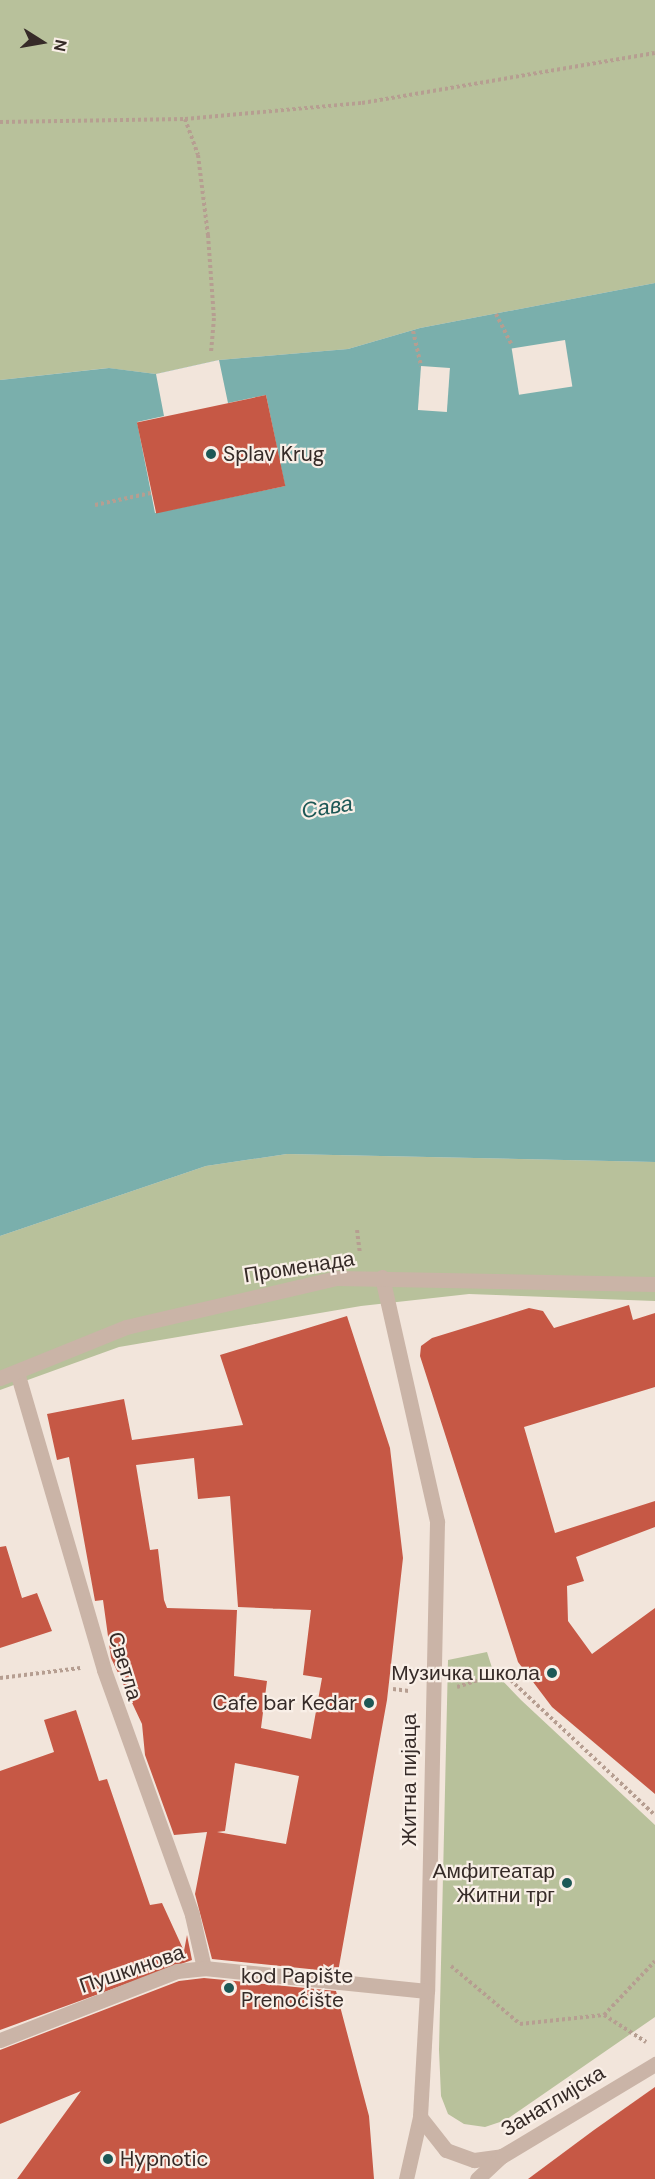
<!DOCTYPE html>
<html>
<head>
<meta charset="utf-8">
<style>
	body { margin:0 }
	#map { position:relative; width:655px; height:2179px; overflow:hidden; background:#f2e5db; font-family:"DM Sans",sans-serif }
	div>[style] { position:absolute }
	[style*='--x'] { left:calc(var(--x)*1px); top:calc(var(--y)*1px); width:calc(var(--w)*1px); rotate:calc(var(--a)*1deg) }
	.green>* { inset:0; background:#b8c19b }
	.water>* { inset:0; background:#7aafac }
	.pier>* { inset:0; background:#f2e5db; transform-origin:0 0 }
	.building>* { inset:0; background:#c65845; transform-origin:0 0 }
	.path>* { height:4px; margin-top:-2px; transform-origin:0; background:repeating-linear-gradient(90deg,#b69e91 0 3px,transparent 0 6px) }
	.minor>* { height:15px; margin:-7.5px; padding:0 7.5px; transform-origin:7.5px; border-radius:7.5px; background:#cab4a7 }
	.dots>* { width:16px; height:16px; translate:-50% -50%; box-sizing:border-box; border:3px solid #f9efe7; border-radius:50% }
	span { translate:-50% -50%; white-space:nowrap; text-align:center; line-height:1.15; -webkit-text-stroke:4.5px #f9efe7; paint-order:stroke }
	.poi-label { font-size:21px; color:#362b28 }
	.left { translate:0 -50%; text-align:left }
	.right { translate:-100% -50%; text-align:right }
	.street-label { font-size:21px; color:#362b28 }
	.water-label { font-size:22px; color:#1d5856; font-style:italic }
	.north { position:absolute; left:12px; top:12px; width:60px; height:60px; -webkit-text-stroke:4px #f9efe7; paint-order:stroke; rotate:101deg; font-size:16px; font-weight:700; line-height:24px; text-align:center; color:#362b28 }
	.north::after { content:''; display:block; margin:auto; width:21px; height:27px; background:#362b28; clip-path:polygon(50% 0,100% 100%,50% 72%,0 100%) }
</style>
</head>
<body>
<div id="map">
	<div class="green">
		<div style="clip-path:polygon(0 0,655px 0,655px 283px,420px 328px,348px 349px,219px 360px,156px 374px,108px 368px,0 380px)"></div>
		<div style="clip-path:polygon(287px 1154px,655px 1162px,655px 1301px,469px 1294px,361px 1306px,119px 1347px,0 1390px,0 1236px,206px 1166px)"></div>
		<div style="clip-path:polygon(487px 1652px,493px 1671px,521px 1700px,655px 1825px,655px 2017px,506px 2120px,485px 2127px,464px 2124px,448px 2114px,441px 2096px,439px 2050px,448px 1660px)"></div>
	</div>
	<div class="water">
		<div style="clip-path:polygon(655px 283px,655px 1162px,287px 1154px,206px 1166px,0 1236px,0 380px,109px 368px,156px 374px,219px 360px,348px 349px,420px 328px)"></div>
	</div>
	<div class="pier">
		<div style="left:565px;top:340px;width:47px;height:54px;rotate:81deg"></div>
		<div style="clip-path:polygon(219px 360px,228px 403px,266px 395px,285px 486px,155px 513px,137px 422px,164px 416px,156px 374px)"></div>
		<div style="left:421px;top:366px;width:29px;height:44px;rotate:4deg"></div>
	</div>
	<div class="building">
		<div style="left:266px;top:395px;width:93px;height:132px;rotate:78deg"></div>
		<div style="clip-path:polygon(629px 1305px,633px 1320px,655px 1313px,655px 1387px,524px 1427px,555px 1533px,655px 1501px,655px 1527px,576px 1557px,584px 1581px,567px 1586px,568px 1621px,592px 1654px,655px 1608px,655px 1794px,552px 1707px,518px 1662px,420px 1356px,421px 1346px,432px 1338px,529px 1308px,543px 1311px,554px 1328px)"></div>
		<div style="clip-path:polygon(evenodd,347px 1316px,390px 1448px,403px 1558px,387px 1700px,338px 1972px,212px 1959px,195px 1894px,207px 1832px,174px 1835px,145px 1755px,142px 1724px,111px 1658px,103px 1600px,95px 1601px,69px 1457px,57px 1460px,47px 1414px,124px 1399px,132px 1440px,243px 1425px,220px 1355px,347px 1316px,194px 1458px,198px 1499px,230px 1496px,238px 1607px,311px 1610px,303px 1675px,322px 1678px,311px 1739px,261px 1728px,267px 1681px,234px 1676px,237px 1610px,167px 1608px,164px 1600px,158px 1549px,150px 1550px,136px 1465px,194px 1458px,347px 1316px,235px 1763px,299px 1776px,286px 1844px,217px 1832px,225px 1831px,235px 1763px)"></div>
		<div style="clip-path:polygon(6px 1546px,22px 1598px,37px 1593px,52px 1631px,0 1648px,0 1547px)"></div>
		<div style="clip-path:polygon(76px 1710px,99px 1781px,107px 1779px,150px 1905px,162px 1903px,184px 1951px,187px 1935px,192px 1960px,0 2030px,0 1771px,54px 1752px,44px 1720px)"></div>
		<div style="clip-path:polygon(204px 1978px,336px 1991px,369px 2116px,374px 2179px,17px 2179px,81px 2091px,0 2124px,0 2050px,179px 1981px)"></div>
		<div style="clip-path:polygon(655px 2087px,655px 2179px,528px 2179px,594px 2130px)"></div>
	</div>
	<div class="path">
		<div style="--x:185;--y:119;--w:38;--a:70"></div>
		<div style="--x:198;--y:155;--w:81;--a:82.9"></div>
		<div style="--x:208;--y:235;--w:83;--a:85.9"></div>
		<div style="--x:214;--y:318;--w:36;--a:95"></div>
		<div style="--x:0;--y:122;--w:185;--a:-0.9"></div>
		<div style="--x:185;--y:119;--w:178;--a:-5.2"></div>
		<div style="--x:362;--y:103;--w:297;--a:-9.7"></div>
		<div style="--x:496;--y:314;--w:34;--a:63"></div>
		<div style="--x:413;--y:331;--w:36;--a:77"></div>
		<div style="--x:95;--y:505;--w:57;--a:-12.1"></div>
		<div style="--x:357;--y:1230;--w:23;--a:83"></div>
		<div style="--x:0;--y:1678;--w:81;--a:-7.1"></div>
		<div style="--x:457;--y:1687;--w:47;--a:-18.4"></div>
		<div style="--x:502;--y:1672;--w:209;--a:43.1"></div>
		<div style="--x:393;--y:1689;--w:16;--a:7"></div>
		<div style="--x:451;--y:1966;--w:90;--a:40"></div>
		<div style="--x:520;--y:2024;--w:84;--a:-6.1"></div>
		<div style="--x:604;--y:2015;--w:74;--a:-46.6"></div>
		<div style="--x:604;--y:2015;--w:50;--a:32.7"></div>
	</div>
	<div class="minor">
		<div style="--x:382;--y:1277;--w:251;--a:77.3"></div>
		<div style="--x:437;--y:1522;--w:469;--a:91.2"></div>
		<div style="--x:427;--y:1991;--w:126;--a:93.2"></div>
		<div style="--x:420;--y:2117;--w:64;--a:102.7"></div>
		<div style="--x:17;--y:1372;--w:310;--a:73.7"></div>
		<div style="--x:104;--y:1670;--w:260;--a:70.2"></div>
		<div style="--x:192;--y:1915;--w:54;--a:77.2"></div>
		<div style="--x:0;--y:1378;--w:136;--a:-22"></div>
		<div style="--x:126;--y:1327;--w:217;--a:-13.1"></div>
		<div style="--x:337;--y:1278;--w:318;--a:1.1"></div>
		<div style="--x:0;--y:2040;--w:190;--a:-21.3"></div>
		<div style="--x:177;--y:1971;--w:27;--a:-6"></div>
		<div style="--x:204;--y:1968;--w:224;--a:5.9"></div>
		<div style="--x:420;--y:2117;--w:42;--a:51.8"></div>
		<div style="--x:446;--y:2150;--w:30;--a:20"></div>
		<div style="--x:474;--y:2160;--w:28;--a:-8"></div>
		<div style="--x:477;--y:2179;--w:34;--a:-43"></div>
		<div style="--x:502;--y:2156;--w:179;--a:-31"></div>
	</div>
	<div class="dots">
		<div style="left:211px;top:454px;background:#1d5856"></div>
		<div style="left:552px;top:1673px;background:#1d5856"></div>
		<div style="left:369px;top:1703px;background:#1d5856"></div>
		<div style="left:567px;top:1883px;background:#1d5856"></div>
		<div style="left:229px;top:1988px;background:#1d5856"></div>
		<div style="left:108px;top:2159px;background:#1d5856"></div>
	</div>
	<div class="poi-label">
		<span class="left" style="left:223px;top:454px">Splav Krug</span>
		<span class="right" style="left:540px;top:1673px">Музичка школа</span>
		<span class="right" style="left:357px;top:1703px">Cafe bar Kedar</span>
		<span class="right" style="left:555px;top:1883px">Амфитеатар<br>Житни трг</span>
		<span class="left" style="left:241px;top:1988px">kod Papište<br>Prenoćište</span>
		<span class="left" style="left:120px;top:2159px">Hypnotic</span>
	</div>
	<div class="street-label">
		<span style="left:299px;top:1267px;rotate:-9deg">Променада</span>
		<span style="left:125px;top:1666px;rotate:73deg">Светла</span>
		<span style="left:409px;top:1780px;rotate:-90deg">Житна пијаца</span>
		<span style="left:132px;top:1969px;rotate:-19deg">Пушкинова</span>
		<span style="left:553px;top:2101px;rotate:-31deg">Занатлијска</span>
	</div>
	<div class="water-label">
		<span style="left:327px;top:807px;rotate:-9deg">Сава</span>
	</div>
	<div class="north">N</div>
</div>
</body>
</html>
